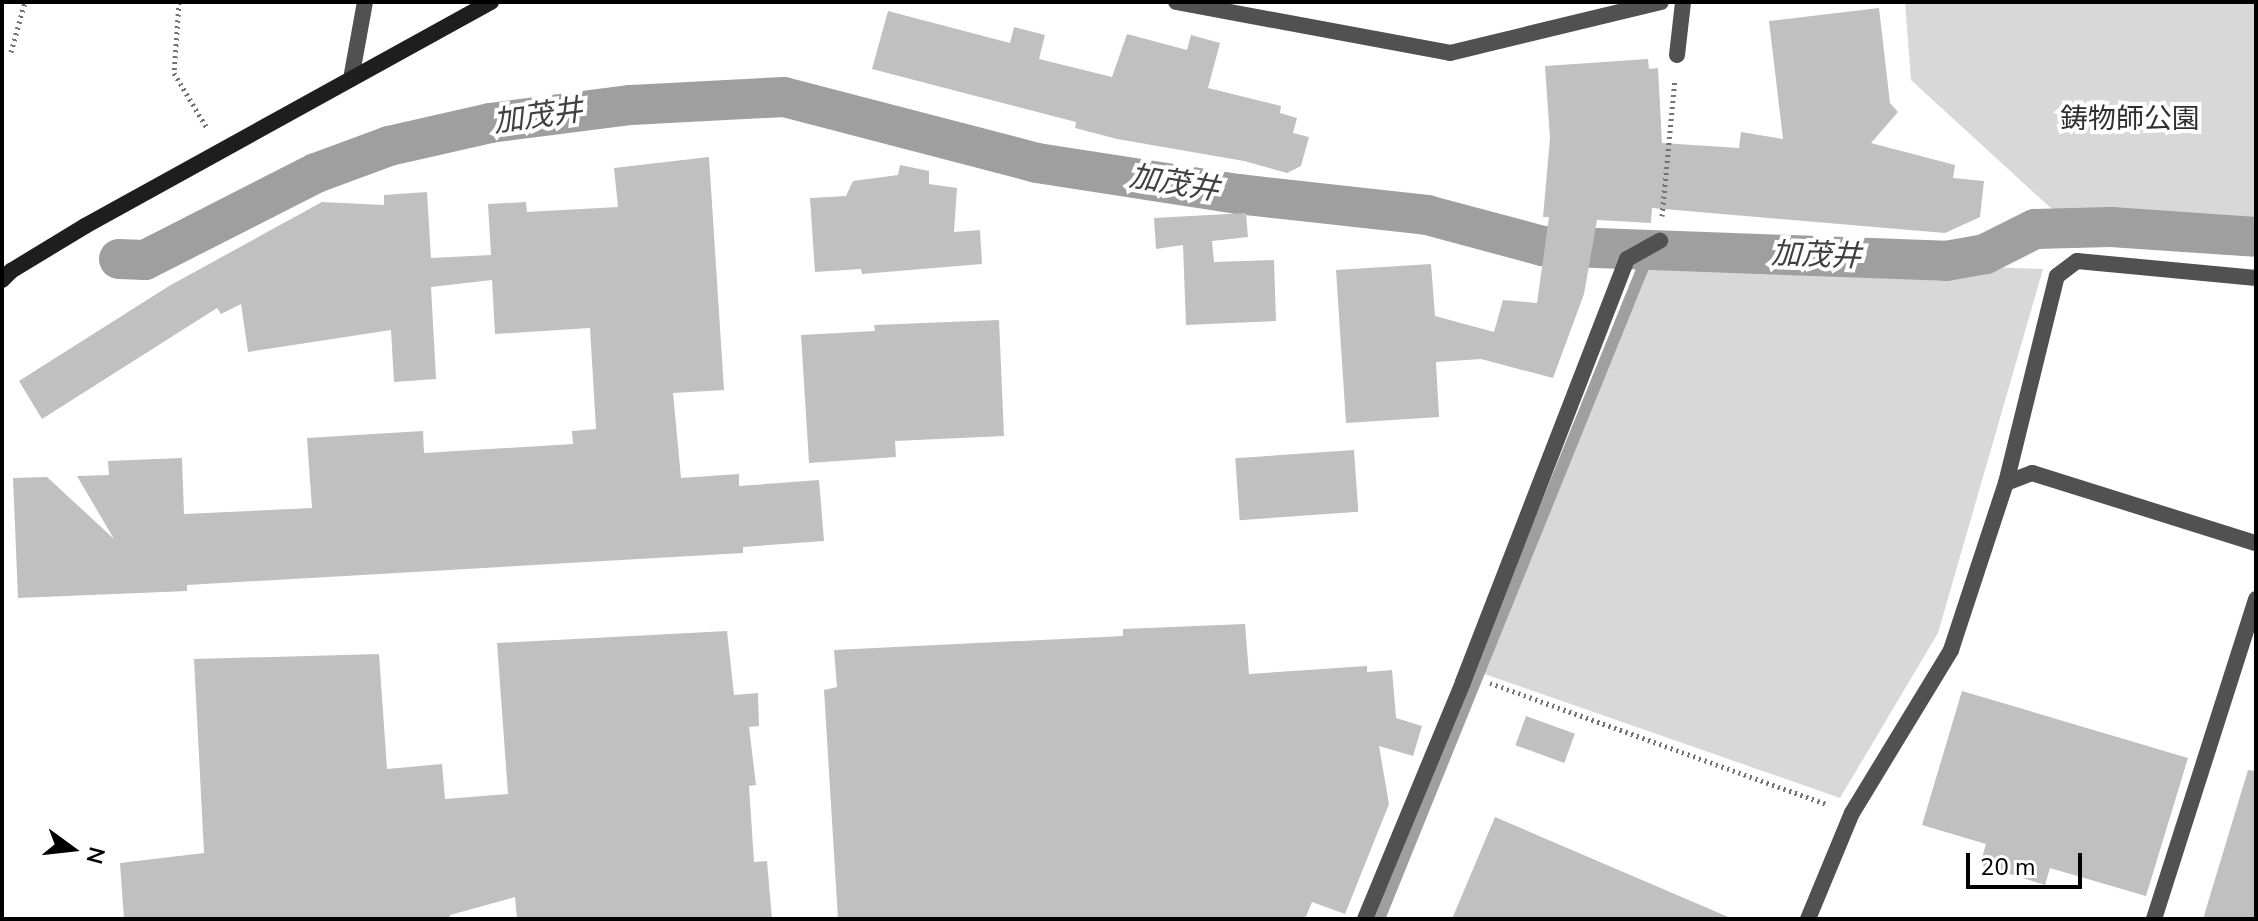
<!DOCTYPE html>
<html>
<head>
<meta charset="utf-8">
<style>
	body { margin:0 }
	#map { position:relative; width:2258px; height:921px; overflow:hidden; background:#fff; font-family:"Nunito Sans","Noto Sans JP",sans-serif }
	div>[style] { position:absolute }
	[style*='--x'] { left:calc(var(--x)*1px); top:calc(var(--y)*1px); width:calc(var(--w)*1px); rotate:calc(var(--a)*1deg) }
	.green>* { inset:0; background:#d8d8d8 }
	.stream>* { height:12px; margin:-6px; padding:0 6px; transform-origin:6px; border-radius:6px; background:#9f9f9f }
	.canal>* { height:40px; margin:-20px; padding:0 20px; transform-origin:20px; border-radius:20px; background:#9f9f9f }
	.building>* { inset:0; background:#c0c0c0; transform-origin:0 0 }
	.path>* { height:5px; margin-top:-2.5px; transform-origin:0; background:repeating-linear-gradient(90deg,#737373 0 2px,transparent 0 6px) }
	.street>* { height:16px; margin:-8px; padding:0 8px; transform-origin:8px; border-radius:8px; background:#515151 }
	.secondary>* { height:16px; margin:-8px; padding:0 8px; transform-origin:8px; border-radius:8px; background:#1e1e1e }
	span { translate:-50% -50%; white-space:nowrap; text-align:center; line-height:1.15; -webkit-text-stroke:8px #fff; paint-order:stroke }
	.park-label { font-size:28px; color:#2f2f2f }
	.water-label { font-size:30px; color:#404040; font-style:italic }
	.frame { position:absolute; inset:0; border:4px solid #000; pointer-events:none }
	.north { position:absolute; left:32px; top:809px; width:80px; height:80px; -webkit-text-stroke:6px #fff; paint-order:stroke; rotate:105deg; font-size:22px; font-weight:700; line-height:32px; text-align:center; color:#000 }
	.north::after { content:''; display:block; margin:auto; width:28px; height:36px; background:#000; clip-path:polygon(50% 0,100% 100%,50% 72%,0 100%) }
	.scale { position:absolute; left:1966px; top:853px; width:116px; height:36px; box-sizing:border-box; border:4px solid #000; border-top:0; padding-left:10px; font-size:24px; line-height:28px; white-space:nowrap; color:#000; -webkit-text-stroke:6px #fff; paint-order:stroke }
</style>
</head>
<body>
<div id="map">
	<div class="green">
		<div style="clip-path:polygon(1905px 2px,2256px 2px,2256px 246px,2077px 232px,1911px 80px)"></div>
		<div style="clip-path:polygon(1646px 254px,2043px 269px,1938px 633px,1840px 798px,1476px 671px)"></div>
	</div>
	<div class="stream">
		<div style="--x:1379;--y:919;--w:722;--a:-67.95"></div>
	</div>
	<div class="canal">
		<div style="--x:119;--y:259;--w:26;--a:2"></div>
		<div style="--x:145;--y:260;--w:192;--a:-27"></div>
		<div style="--x:316;--y:173;--w:78;--a:-20.3"></div>
		<div style="--x:389;--y:146;--w:104;--a:-12.8"></div>
		<div style="--x:490;--y:123;--w:142;--a:-7.3"></div>
		<div style="--x:631;--y:105;--w:153;--a:-3"></div>
		<div style="--x:784;--y:97;--w:261;--a:14.6"></div>
		<div style="--x:1037;--y:163;--w:203;--a:8.8"></div>
		<div style="--x:1238;--y:194;--w:190;--a:6.3"></div>
		<div style="--x:1427;--y:215;--w:120;--a:15"></div>
		<div style="--x:1543;--y:246;--w:403;--a:2.1"></div>
		<div style="--x:1946;--y:261;--w:40;--a:-10"></div>
		<div style="--x:1985;--y:254;--w:56;--a:-26.6"></div>
		<div style="--x:2035;--y:229;--w:76;--a:-1.5"></div>
		<div style="--x:2111;--y:227;--w:145;--a:3.9"></div>
	</div>
	<div class="building">
		<div style="clip-path:polygon(1879px 8px,1890px 103px,1898px 112px,1871px 143px,1955px 165px,1953px 178px,1984px 181px,1980px 217px,1945px 233px,1652px 208px,1651px 223px,1597px 220px,1584px 294px,1553px 378px,1481px 359px,1436px 362px,1439px 417px,1346px 423px,1336px 270px,1431px 264px,1435px 316px,1494px 332px,1503px 300px,1537px 303px,1549px 217px,1543px 217px,1550px 138px,1545px 66px,1648px 59px,1649px 69px,1658px 68px,1662px 143px,1739px 148px,1741px 132px,1783px 139px,1769px 21px)"></div>
		<div style="clip-path:polygon(888px 11px,1010px 43px,1014px 27px,1045px 35px,1039px 59px,1112px 77px,1127px 34px,1187px 50px,1191px 35px,1220px 43px,1208px 88px,1281px 106px,1280px 113px,1297px 118px,1293px 133px,1309px 137px,1301px 166px,1287px 173px,1244px 161px,1117px 139px,1075px 128px,1076px 122px,872px 69px)"></div>
		<div style="clip-path:polygon(709px 157px,724px 390px,673px 393px,681px 478px,739px 474px,739px 486px,819px 480px,824px 541px,743px 547px,743px 553px,187px 585px,187px 591px,18px 598px,13px 478px,47px 477px,114px 539px,77px 476px,109px 475px,108px 461px,182px 458px,184px 514px,312px 508px,307px 438px,423px 431px,424px 453px,573px 444px,572px 431px,596px 429px,590px 328px,495px 334px,492px 280px,431px 287px,436px 379px,394px 382px,391px 330px,248px 352px,241px 304px,221px 314px,217px 308px,42px 419px,19px 381px,169px 286px,322px 202px,384px 205px,384px 195px,427px 192px,431px 258px,491px 255px,488px 204px,526px 202px,527px 212px,618px 207px,614px 168px)"></div>
		<div style="clip-path:polygon(900px 165px,929px 171px,929px 184px,957px 188px,954px 232px,980px 230px,982px 264px,862px 274px,861px 269px,815px 272px,810px 198px,846px 196px,853px 181px,898px 175px)"></div>
		<div style="clip-path:polygon(1246px 213px,1248px 237px,1212px 241px,1214px 262px,1274px 260px,1276px 321px,1186px 325px,1183px 245px,1156px 249px,1154px 218px)"></div>
		<div style="clip-path:polygon(999px 320px,1004px 436px,895px 441px,896px 457px,809px 463px,801px 335px,875px 331px,874px 325px)"></div>
		<div style="left:1354px;top:450px;width:62px;height:119px;rotate:86deg"></div>
		<div style="clip-path:polygon(1245px 624px,1249px 674px,1367px 666px,1367px 672px,1392px 670px,1396px 718px,1422px 726px,1413px 756px,1379px 746px,1389px 804px,1345px 914px,1312px 902px,1305px 919px,838px 919px,824px 690px,837px 687px,834px 650px,1123px 636px,1123px 629px)"></div>
		<div style="clip-path:polygon(727px 631px,734px 695px,758px 693px,759px 726px,749px 727px,756px 785px,749px 786px,754px 862px,767px 861px,772px 919px,517px 919px,515px 897px,450px 915px,450px 919px,124px 919px,120px 863px,204px 853px,194px 659px,379px 654px,387px 769px,442px 764px,445px 799px,508px 794px,497px 643px)"></div>
		<div style="clip-path:polygon(1962px 691px,2188px 758px,2146px 896px,2050px 868px,2045px 885px,1980px 865px,1986px 844px,1922px 825px)"></div>
		<div style="left:1526px;top:716px;width:52px;height:31px;rotate:20deg"></div>
		<div style="clip-path:polygon(2248px 770px,2256px 771px,2256px 919px,2203px 919px)"></div>
		<div style="clip-path:polygon(1495px 817px,1733px 919px,1452px 919px)"></div>
	</div>
	<div class="path">
		<div style="--x:179;--y:2;--w:71;--a:94"></div>
		<div style="--x:174;--y:73;--w:64;--a:59"></div>
		<div style="--x:11;--y:52;--w:52;--a:-74.4"></div>
		<div style="--x:1662;--y:216;--w:138;--a:-84.6"></div>
		<div style="--x:1490;--y:683;--w:357;--a:19.8"></div>
	</div>
	<div class="street">
		<div style="--x:1176;--y:2;--w:279;--a:10.5"></div>
		<div style="--x:1450;--y:53;--w:217;--a:-13.6"></div>
		<div style="--x:1677;--y:55;--w:53;--a:-83.5"></div>
		<div style="--x:351;--y:79;--w:78;--a:-79.7"></div>
		<div style="--x:2006;--y:483;--w:213;--a:-76.2"></div>
		<div style="--x:2057;--y:276;--w:25;--a:-37"></div>
		<div style="--x:2077;--y:261;--w:180;--a:5.4"></div>
		<div style="--x:1365;--y:919;--w:256;--a:-67.5"></div>
		<div style="--x:1463;--y:682;--w:454;--a:-68.8"></div>
		<div style="--x:1627;--y:259;--w:38;--a:-29"></div>
		<div style="--x:1808;--y:919;--w:115;--a:-67.5"></div>
		<div style="--x:1852;--y:813;--w:191;--a:-58.7"></div>
		<div style="--x:1951;--y:650;--w:176;--a:-71.8"></div>
		<div style="--x:2006;--y:483;--w:28;--a:-21"></div>
		<div style="--x:2032;--y:473;--w:235;--a:17.4"></div>
		<div style="--x:2154;--y:919;--w:336;--a:-72.3"></div>
	</div>
	<div class="secondary">
		<div style="--x:2;--y:280;--w:13;--a:-45"></div>
		<div style="--x:11;--y:271;--w:87;--a:-31.3"></div>
		<div style="--x:85;--y:226;--w:464;--a:-28.9"></div>
	</div>
	<div class="park-label">
		<span style="left:2130px;top:119px">鋳物師公園</span>
	</div>
	<div class="water-label">
		<span style="left:538px;top:117px;rotate:-8deg">加茂井</span>
		<span style="left:1174px;top:184px;rotate:9deg">加茂井</span>
		<span style="left:1816px;top:256px;rotate:2deg">加茂井</span>
	</div>
	<div class="frame"></div>
	<div class="north">N</div>
	<div class="scale">20 m</div>
</div>
</body>
</html>
